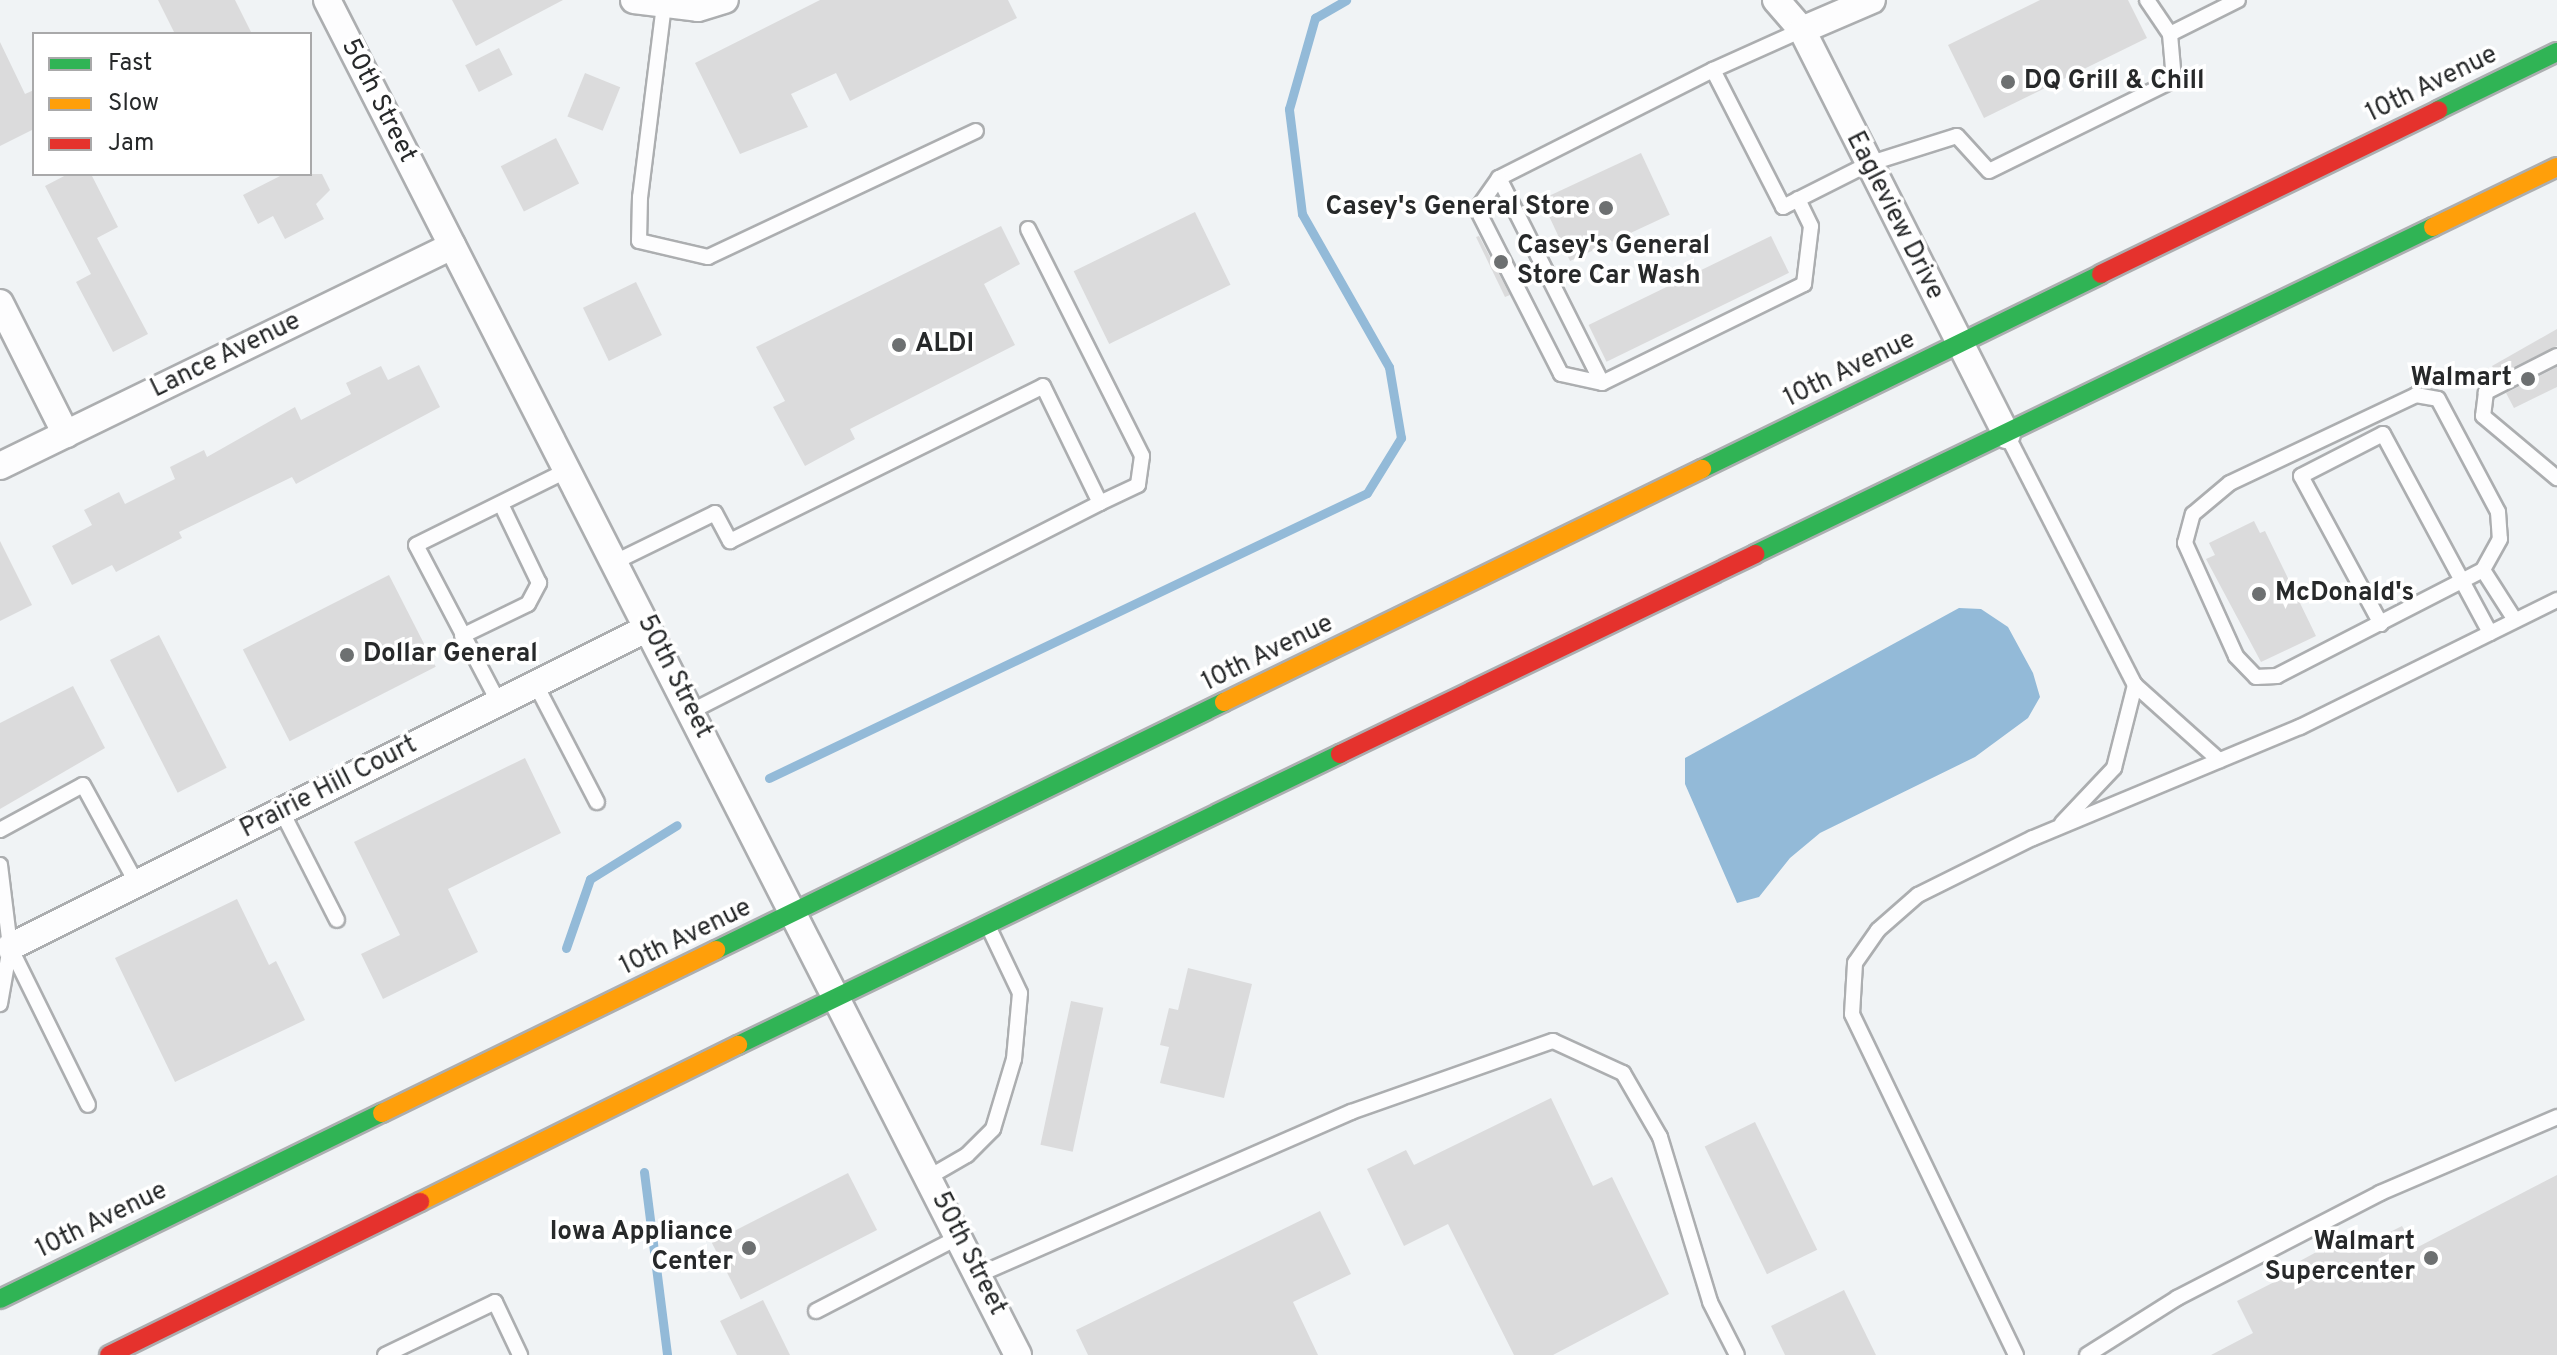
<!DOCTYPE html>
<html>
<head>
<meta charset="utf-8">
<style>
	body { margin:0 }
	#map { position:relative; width:2557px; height:1355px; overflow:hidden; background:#f0f3f5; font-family:Overpass,sans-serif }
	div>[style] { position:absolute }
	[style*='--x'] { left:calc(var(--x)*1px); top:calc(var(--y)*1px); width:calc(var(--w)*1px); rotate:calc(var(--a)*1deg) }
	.water>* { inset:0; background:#93bad8 }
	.stream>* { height:9px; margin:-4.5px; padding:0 4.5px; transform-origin:4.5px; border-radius:4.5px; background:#93bad8 }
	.building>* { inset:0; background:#dbdbdc; transform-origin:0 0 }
	.roads { filter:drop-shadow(2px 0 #acaeb0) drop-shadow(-2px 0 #acaeb0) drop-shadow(0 2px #acaeb0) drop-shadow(0 -2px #acaeb0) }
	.lane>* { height:14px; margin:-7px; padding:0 7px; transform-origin:7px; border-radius:7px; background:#fdfdfe }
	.street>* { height:26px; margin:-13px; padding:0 13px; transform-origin:13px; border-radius:13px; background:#fdfdfe }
	.fast>* { height:18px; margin:-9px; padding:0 9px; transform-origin:9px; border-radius:9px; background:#30b455 }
	.slow>* { height:18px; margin:-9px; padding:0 9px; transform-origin:9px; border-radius:9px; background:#ff9f0a }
	.jam>* { height:18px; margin:-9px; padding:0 9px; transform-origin:9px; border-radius:9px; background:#e5322d }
	.dots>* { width:22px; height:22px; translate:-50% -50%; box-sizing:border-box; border:4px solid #fff; border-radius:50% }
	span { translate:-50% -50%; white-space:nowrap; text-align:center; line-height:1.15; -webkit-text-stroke:7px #fff; paint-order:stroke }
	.poi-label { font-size:26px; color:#27292a; font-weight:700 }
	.left { translate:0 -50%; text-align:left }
	.right { translate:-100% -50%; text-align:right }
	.street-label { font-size:26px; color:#27292a }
	.legend { position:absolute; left:32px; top:32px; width:280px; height:144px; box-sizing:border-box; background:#fff; border:2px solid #a9a9aa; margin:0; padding:10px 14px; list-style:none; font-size:24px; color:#27292a }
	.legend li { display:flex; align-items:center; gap:16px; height:40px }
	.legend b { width:40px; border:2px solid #a9a9aa }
</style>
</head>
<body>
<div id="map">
	<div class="water">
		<div style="clip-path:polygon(1959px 608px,1981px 609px,2008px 627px,2033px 673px,2040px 697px,2028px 718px,1975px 757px,1820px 833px,1790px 858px,1759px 897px,1737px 903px,1685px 784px,1685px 758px)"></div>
	</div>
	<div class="stream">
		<div style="--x:769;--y:778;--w:662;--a:-25.48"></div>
		<div style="--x:1367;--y:493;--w:65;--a:-58.3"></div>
		<div style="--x:1401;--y:438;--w:72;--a:-99.6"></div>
		<div style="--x:1389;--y:367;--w:176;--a:-119.6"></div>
		<div style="--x:1302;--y:214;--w:106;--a:-97.1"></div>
		<div style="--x:1289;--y:109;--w:95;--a:-74.1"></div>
		<div style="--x:1315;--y:18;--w:36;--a:-30"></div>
		<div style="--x:566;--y:948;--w:73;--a:-70.8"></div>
		<div style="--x:590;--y:879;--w:102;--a:-31.8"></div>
		<div style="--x:644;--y:1172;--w:184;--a:82.8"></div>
	</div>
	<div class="building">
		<div style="clip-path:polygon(158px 0,235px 0,252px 34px,175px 34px)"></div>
		<div style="clip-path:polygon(452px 0,563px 0,476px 46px)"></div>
		<div style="clip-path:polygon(820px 0,1008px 0,1017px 18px,850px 101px,836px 73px,791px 94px,808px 127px,740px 154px,695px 63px)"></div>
		<div style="clip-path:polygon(2040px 0,2128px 0,2147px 38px,1984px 118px,1948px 45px)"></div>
		<div style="clip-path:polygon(0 42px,25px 94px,34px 90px,34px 129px,0 146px)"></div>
		<div style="left:499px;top:48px;width:30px;height:38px;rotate:63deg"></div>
		<div style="left:585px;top:73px;width:38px;height:47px;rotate:22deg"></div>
		<div style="left:556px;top:138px;width:51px;height:62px;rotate:63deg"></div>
		<div style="left:1641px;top:153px;width:68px;height:110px;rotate:65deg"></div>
		<div style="clip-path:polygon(68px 174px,91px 174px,118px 227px,97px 238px,148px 334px,113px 352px,76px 282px,91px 274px,45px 186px)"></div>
		<div style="clip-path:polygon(284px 174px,322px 174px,330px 190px,316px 204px,324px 219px,285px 239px,273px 216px,258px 224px,243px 195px)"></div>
		<div style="left:1195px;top:212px;width:81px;height:135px;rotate:64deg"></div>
		<div style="clip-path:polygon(1001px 226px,1020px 264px,984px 284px,1015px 345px,850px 429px,855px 439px,805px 466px,773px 407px,785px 401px,756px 347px)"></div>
		<div style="clip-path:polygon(1479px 236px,1510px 295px,1505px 297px,1476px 237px)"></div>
		<div style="left:1771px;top:236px;width:41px;height:203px;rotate:64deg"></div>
		<div style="left:636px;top:282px;width:59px;height:59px;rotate:64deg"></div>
		<div style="clip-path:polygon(2557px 329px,2557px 346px,2497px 375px,2492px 366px)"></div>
		<div style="clip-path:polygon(419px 365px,440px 407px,296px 484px,292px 477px,179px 532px,182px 538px,116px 572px,112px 565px,72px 585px,52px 546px,92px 525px,84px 510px,119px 492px,125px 504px,175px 479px,170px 467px,204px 450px,207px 457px,295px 407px,301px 420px,351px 394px,346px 383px,381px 366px,388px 380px)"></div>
		<div style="clip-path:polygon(2557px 367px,2557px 387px,2514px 408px,2506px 393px)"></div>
		<div style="clip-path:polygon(2254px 521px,2260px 533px,2265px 531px,2316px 636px,2261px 662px,2206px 559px,2215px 555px,2209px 543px)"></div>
		<div style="clip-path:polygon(0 541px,32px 605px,0 621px)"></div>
		<div style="left:389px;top:575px;width:103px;height:164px;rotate:63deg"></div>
		<div style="left:159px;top:635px;width:149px;height:55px;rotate:63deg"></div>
		<div style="clip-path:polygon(73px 686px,105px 748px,0 809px,0 723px)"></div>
		<div style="clip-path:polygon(525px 758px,561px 833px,448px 889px,478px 952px,383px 999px,361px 954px,400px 935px,354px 842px)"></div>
		<div style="clip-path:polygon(237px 899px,269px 965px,276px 961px,305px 1020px,175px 1082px,115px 958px)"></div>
		<div style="clip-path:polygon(1188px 968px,1252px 984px,1224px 1098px,1160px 1083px,1169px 1047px,1160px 1045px,1169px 1008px,1178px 1010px)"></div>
		<div style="left:1071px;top:1001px;width:33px;height:147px;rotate:12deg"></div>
		<div style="clip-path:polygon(1551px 1098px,1593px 1186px,1612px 1177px,1669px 1294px,1553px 1355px,1514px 1355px,1448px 1224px,1404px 1246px,1367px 1169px,1406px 1150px,1414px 1165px)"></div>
		<div style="left:1755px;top:1122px;width:142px;height:56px;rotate:64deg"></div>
		<div style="left:848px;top:1173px;width:64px;height:153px;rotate:63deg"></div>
		<div style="clip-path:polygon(2557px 1175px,2557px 1355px,2211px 1355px,2253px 1333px,2237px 1301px,2290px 1274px,2287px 1268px,2322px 1249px,2355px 1232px,2362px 1246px,2402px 1226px,2414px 1249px)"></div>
		<div style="clip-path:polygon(1320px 1211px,1351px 1274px,1293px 1302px,1318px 1355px,1088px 1355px,1076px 1330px)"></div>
		<div style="clip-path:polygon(1844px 1290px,1876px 1355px,1785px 1355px,1771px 1326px)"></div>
		<div style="clip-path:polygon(763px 1300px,790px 1355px,737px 1355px,720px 1321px)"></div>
	</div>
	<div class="roads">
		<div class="lane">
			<div style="--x:2147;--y:0;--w:41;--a:55.9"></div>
			<div style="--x:664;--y:5;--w:193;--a:97.1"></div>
			<div style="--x:640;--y:197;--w:44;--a:91.3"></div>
			<div style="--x:639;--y:241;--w:71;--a:13.1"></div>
			<div style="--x:708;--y:257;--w:296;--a:-25.2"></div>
			<div style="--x:1802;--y:30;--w:98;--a:155.8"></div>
			<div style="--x:1713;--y:70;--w:154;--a:62.9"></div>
			<div style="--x:1783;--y:207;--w:95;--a:-26.8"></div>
			<div style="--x:1868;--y:164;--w:93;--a:-17.5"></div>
			<div style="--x:1957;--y:136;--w:47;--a:47.6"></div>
			<div style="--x:1989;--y:171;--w:206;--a:-26.2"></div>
			<div style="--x:2174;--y:80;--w:46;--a:-95"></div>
			<div style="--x:2170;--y:34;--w:76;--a:-26.6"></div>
			<div style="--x:1713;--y:70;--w:240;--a:153.2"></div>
			<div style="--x:1499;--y:178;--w:229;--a:63.3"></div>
			<div style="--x:1602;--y:383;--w:225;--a:-26.1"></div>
			<div style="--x:1804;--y:284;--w:58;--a:-83.1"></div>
			<div style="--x:1811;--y:226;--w:30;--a:-116"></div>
			<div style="--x:1499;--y:178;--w:38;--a:125"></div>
			<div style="--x:1477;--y:209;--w:185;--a:63"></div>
			<div style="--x:1561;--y:374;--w:42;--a:12.4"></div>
			<div style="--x:1028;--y:229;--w:254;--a:63.3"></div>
			<div style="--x:1142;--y:456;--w:29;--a:98"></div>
			<div style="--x:1138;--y:485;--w:42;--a:154.7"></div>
			<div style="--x:2557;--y:356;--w:80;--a:153.1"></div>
			<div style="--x:2486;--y:392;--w:24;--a:97"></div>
			<div style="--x:2483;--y:416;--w:97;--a:40"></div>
			<div style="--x:2416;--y:395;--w:22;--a:10"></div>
			<div style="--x:2438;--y:399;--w:128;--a:62"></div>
			<div style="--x:2498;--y:512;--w:27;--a:86"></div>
			<div style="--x:2500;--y:539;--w:35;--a:119"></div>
			<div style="--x:2483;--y:570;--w:232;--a:152.8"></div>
			<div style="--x:2277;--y:676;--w:21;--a:177"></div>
			<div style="--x:2256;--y:677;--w:29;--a:-134"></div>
			<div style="--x:2236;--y:656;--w:124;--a:-114.3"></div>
			<div style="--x:2185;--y:543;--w:30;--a:-75"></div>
			<div style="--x:2193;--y:514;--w:48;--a:-40"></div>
			<div style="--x:2230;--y:483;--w:206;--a:-25.3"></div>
			<div style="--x:2008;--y:437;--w:279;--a:62.9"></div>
			<div style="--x:2135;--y:685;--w:113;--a:41.8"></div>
			<div style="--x:615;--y:562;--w:111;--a:-26.1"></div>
			<div style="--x:715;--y:513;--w:32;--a:62"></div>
			<div style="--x:730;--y:541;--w:349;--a:-26.3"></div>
			<div style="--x:1043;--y:386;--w:130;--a:64"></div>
			<div style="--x:1100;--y:503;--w:458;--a:153"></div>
			<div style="--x:2483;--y:570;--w:59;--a:57.4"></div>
			<div style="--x:2381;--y:624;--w:168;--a:-118.4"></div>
			<div style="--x:2301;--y:476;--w:92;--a:-27.1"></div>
			<div style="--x:2383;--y:434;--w:226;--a:61.7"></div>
			<div style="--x:462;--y:636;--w:73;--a:-25.9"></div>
			<div style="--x:528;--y:604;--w:24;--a:-62"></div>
			<div style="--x:539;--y:583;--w:88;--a:-115.7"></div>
			<div style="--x:536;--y:685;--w:132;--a:62.5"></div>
			<div style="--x:499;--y:703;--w:178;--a:-117.7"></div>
			<div style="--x:416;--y:545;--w:169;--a:-26.3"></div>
			<div style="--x:282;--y:812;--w:121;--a:63"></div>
			<div style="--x:2062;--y:823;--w:76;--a:-46.6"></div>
			<div style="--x:2114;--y:768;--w:86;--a:-75.8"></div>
			<div style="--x:0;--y:830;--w:94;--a:-28.5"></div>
			<div style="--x:83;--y:785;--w:113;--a:61.4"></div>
			<div style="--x:0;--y:865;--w:83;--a:83"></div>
			<div style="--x:10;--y:947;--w:58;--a:100"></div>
			<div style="--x:4;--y:945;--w:6;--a:18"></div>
			<div style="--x:10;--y:947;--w:176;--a:63.7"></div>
			<div style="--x:929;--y:1177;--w:44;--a:-30.1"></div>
			<div style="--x:967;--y:1155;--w:37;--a:-45"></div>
			<div style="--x:993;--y:1129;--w:73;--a:-73.3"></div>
			<div style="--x:1014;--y:1059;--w:66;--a:-84.8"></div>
			<div style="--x:1020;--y:993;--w:72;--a:-115.5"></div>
			<div style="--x:978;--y:1275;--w:407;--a:-23.6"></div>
			<div style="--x:1351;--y:1112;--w:214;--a:-19.4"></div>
			<div style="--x:1553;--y:1041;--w:77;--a:24.6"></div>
			<div style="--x:1623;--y:1073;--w:74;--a:60"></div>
			<div style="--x:1660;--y:1137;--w:172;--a:73.1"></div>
			<div style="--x:1710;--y:1302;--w:59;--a:63"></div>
			<div style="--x:816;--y:1311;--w:161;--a:-27.4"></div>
			<div style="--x:385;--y:1355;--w:122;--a:-25.7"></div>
			<div style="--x:495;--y:1302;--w:59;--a:64.7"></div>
			<div style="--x:2016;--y:1355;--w:378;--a:-115.7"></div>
			<div style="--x:1852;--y:1014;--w:51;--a:-86.6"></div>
			<div style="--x:1855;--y:963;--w:40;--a:-55.1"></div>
			<div style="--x:1878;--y:930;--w:53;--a:-41.2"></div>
			<div style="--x:1918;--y:895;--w:128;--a:-26.4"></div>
			<div style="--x:2033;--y:838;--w:289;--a:-22.6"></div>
			<div style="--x:2300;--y:727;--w:287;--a:-26.3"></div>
			<div style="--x:2087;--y:1355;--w:107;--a:-32.3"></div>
			<div style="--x:2177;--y:1298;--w:229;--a:-27.3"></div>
			<div style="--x:2380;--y:1193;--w:193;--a:-23.2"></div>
		</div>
		<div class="street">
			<div style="--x:327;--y:0;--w:1521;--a:62.98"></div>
			<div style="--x:634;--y:0;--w:64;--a:7.1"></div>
			<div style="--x:698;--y:8;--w:28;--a:-17"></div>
			<div style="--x:1776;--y:0;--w:40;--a:49"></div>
			<div style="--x:1802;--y:30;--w:454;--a:63.2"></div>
			<div style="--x:1802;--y:30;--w:76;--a:-23.2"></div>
			<div style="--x:0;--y:303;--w:147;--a:63.3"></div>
			<div style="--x:0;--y:466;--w:503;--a:-25.95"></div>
			<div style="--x:10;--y:947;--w:713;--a:-26.57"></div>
		</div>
		<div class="fast">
			<div style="--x:2438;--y:110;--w:132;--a:-26"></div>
			<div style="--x:1702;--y:469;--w:444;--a:-26"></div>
			<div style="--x:1755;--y:554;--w:753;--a:-25.75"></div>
			<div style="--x:716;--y:950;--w:565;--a:-26.02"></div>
			<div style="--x:738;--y:1045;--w:669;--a:-25.8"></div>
			<div style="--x:0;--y:1299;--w:425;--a:-26"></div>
		</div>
		<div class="slow">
			<div style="--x:2433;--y:227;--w:138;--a:-25.8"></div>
			<div style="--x:1224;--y:702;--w:532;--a:-25.99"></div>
			<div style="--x:382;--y:1113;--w:372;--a:-26"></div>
			<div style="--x:420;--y:1202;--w:355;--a:-26.3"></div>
		</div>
		<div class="jam">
			<div style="--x:2101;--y:274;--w:375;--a:-25.9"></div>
			<div style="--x:1340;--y:754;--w:461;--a:-25.7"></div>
			<div style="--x:109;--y:1355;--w:347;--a:-26.2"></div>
		</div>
	</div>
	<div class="dots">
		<div style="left:2008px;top:82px;background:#6d7071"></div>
		<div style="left:1606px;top:208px;background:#6d7071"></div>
		<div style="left:1501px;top:262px;background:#6d7071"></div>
		<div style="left:899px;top:345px;background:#6d7071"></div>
		<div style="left:2528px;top:379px;background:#6d7071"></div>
		<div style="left:2259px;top:594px;background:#6d7071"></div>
		<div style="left:347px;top:655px;background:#6d7071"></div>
		<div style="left:749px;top:1248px;background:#6d7071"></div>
		<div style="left:2431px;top:1258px;background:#6d7071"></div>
	</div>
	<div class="poi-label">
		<span class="left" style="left:2024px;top:82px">DQ Grill &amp; Chill</span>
		<span class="right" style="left:1590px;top:208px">Casey's General Store</span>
		<span class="left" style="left:1517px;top:262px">Casey's General<br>Store Car Wash</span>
		<span class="left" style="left:915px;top:345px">ALDI</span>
		<span class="right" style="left:2512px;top:379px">Walmart</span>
		<span class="left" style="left:2275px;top:594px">McDonald's</span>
		<span class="left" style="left:363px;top:655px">Dollar General</span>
		<span class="right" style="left:733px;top:1248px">Iowa Appliance<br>Center</span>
		<span class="right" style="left:2415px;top:1258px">Walmart<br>Supercenter</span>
	</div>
	<div class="street-label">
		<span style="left:2432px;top:85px;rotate:-26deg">10th Avenue</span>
		<span style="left:378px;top:101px;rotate:63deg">50th Street</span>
		<span style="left:1894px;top:216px;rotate:63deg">Eagleview Drive</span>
		<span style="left:226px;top:356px;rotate:-26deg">Lance Avenue</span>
		<span style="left:1850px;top:370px;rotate:-26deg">10th Avenue</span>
		<span style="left:1268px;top:654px;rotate:-26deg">10th Avenue</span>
		<span style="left:674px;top:677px;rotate:63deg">50th Street</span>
		<span style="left:329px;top:788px;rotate:-27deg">Prairie Hill Court</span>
		<span style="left:686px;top:938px;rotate:-26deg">10th Avenue</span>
		<span style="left:102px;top:1221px;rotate:-26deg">10th Avenue</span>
		<span style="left:968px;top:1254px;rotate:63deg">50th Street</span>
	</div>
	<ul class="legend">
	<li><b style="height:10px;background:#30b455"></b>Fast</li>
	<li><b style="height:10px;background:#ff9f0a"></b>Slow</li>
	<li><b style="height:10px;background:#e5322d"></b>Jam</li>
	</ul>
</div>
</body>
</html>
